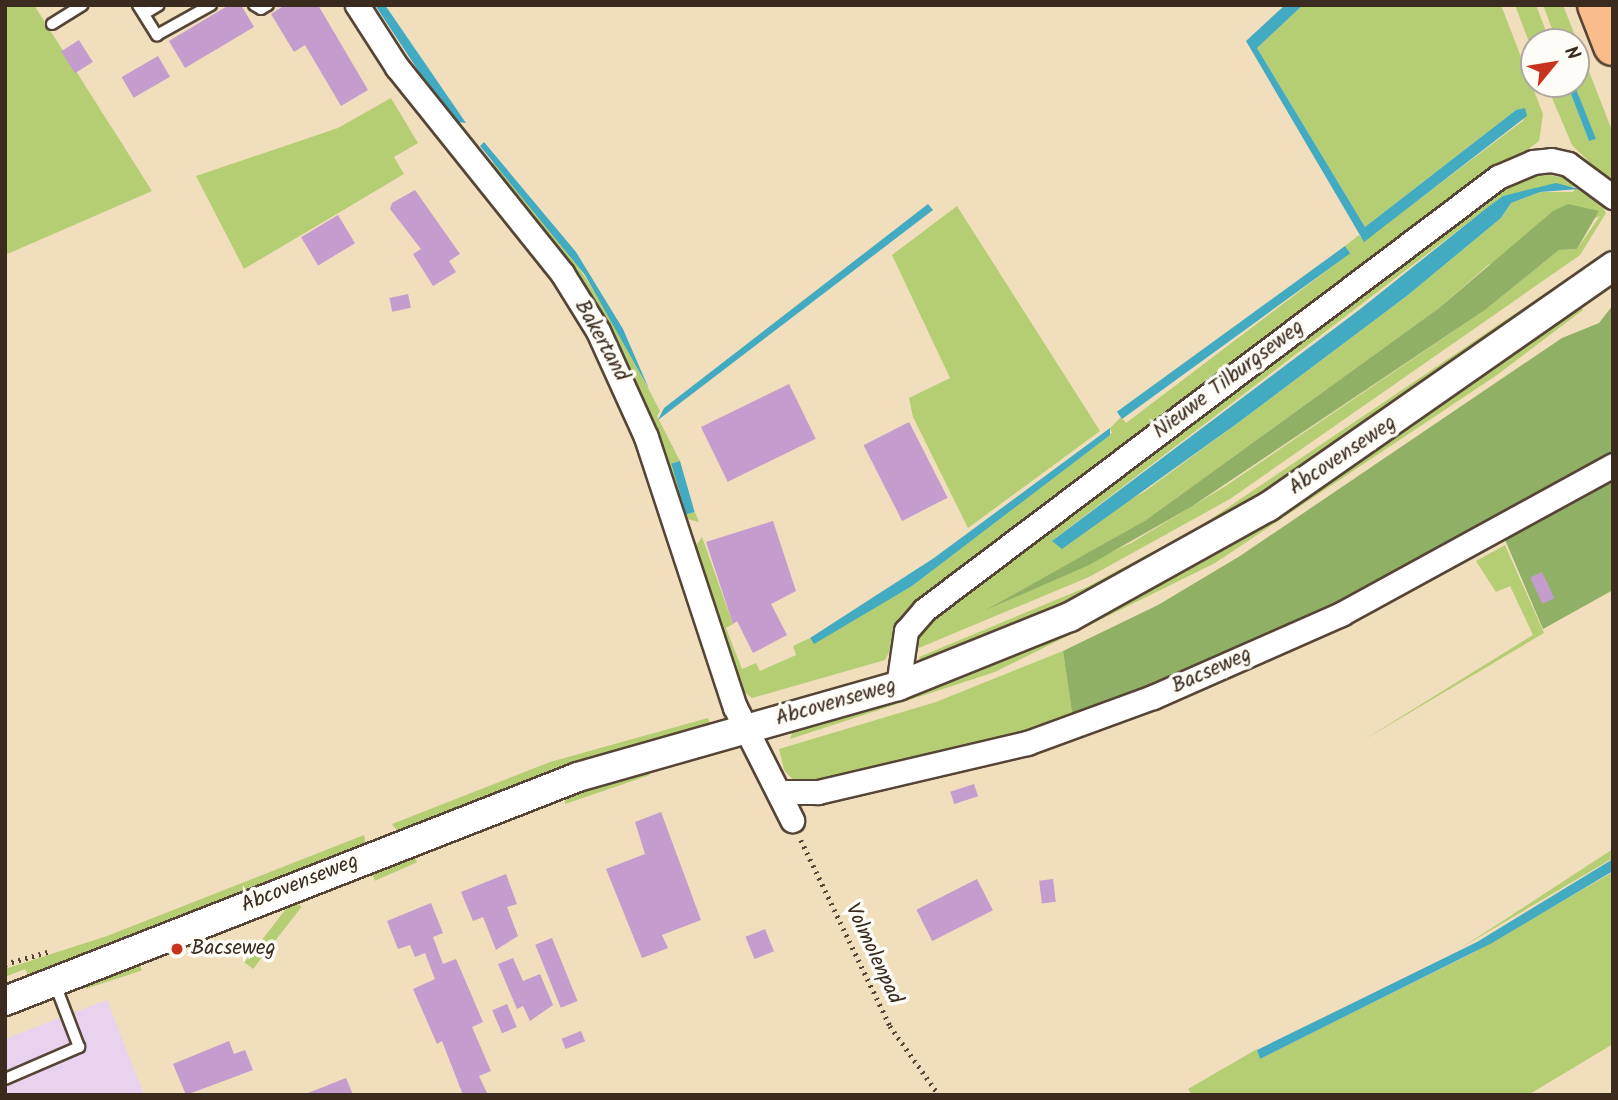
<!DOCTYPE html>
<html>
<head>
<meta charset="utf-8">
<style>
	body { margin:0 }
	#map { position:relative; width:1618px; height:1100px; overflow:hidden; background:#f0debd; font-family:Kalam,sans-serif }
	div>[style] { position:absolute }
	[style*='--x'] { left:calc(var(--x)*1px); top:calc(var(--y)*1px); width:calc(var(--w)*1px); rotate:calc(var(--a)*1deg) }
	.built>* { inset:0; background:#e8d2ee }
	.green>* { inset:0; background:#b5ce73; transform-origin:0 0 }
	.forest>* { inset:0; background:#90b165 }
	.water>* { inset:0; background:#42abc2; transform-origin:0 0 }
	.building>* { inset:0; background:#c49cce; transform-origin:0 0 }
	.path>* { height:4.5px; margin-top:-2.25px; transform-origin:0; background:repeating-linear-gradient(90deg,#564536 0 2px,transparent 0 7px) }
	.roads { filter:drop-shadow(2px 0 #564536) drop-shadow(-2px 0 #564536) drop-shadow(0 2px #564536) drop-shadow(0 -2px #564536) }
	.service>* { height:10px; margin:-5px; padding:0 5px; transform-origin:5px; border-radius:5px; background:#fff }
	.minor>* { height:23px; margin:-11.5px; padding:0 11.5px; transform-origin:11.5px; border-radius:11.5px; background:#fff }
	.tertiary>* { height:28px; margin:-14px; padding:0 14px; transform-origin:14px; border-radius:14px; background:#fff }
	.motorway>* { height:38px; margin:-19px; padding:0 19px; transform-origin:19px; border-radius:19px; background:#f9bc8a }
	.dots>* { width:19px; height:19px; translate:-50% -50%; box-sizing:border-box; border:4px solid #fdfcf7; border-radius:50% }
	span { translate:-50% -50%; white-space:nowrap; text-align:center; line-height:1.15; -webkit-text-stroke:7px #fdfcf7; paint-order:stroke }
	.street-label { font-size:21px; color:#3b2a1e }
	.poi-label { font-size:21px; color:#3b2a1e }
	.left { translate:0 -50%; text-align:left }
	.frame { position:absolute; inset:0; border:7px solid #3b2a1e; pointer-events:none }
	.north { position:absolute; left:1520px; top:28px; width:70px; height:70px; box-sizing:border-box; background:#fdfcf7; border:2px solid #afa8a0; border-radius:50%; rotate:60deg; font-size:19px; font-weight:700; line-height:28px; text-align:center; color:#3b2a1e }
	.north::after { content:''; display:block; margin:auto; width:24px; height:32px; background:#c8321e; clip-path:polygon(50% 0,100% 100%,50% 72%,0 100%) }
</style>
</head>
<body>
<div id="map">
	<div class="built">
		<div style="clip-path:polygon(107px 1000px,144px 1095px,5px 1095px,5px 1039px)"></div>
	</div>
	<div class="green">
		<div style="clip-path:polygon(5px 5px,34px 5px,152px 191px,5px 255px)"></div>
		<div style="clip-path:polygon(1303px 5px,1501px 5px,1543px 114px,1539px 141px,897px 637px,885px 660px,752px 698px,739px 688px,692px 551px,702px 537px,733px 624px,726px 628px,742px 669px,756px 663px,760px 671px,796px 655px,793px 646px,810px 638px,813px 643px,912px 586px,1112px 433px,1110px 428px,1121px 417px,1126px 423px,1350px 253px,1345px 246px,1359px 235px,1364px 241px,1524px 120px,1516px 110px,1365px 227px,1257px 48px)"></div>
		<div style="clip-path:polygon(1515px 5px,1536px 5px,1550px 42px,1534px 42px,1534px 55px)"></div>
		<div style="clip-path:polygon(1543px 5px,1563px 5px,1574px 33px,1613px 133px,1613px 185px,1572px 145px,1546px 84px,1567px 84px,1589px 141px,1595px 139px,1574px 84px,1576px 42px,1557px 42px)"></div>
		<div style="clip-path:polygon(391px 98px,418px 143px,394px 157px,404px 174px,244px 269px,196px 176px,338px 128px)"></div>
		<div style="clip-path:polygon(494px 162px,570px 254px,612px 319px,660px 411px,657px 416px,680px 461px,672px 463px,688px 514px,695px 512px,699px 522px,680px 517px,657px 445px,487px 168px)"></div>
		<div style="clip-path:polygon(evenodd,1537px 173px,1567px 178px,1600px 202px,1606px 213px,1580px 255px,1230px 499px,1089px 577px,914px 650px,925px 618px,1502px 181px,1537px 173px,1577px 186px,1573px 192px,1540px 192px,1511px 203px,1501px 218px,1408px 295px,1235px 425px,1144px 492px,1053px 540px,1503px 196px,1577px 186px,1537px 173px,1600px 216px,1577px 249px,1559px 250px,1485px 310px,1224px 487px,1131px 543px,993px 607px,1146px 520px,1439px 308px,1488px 265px,1600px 216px)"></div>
		<div style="clip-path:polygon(957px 206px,1100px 431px,968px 528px,913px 417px,909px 398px,950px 378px,892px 255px)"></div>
		<div style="clip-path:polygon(1568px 278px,1570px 281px,1266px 493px,1057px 610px,921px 665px,919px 657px,1087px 587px,1199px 527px)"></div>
		<div style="clip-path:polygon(1579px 305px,1583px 310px,1497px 375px,1215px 563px,995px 672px,790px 739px,794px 729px,992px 664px,1083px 624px,1188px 570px,1345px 470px)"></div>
		<div style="clip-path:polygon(1505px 545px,1544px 633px,1362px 741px,1533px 635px,1510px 586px,1496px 592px,1476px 561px)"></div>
		<div style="clip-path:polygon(1063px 651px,1073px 719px,828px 782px,795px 782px,784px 770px,779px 749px,936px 702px)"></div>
		<div style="clip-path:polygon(708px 718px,710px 725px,567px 767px,398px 832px,392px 824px,550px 762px)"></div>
		<div style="clip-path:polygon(646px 768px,650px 775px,565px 804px,566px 793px)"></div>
		<div style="clip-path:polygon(364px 835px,366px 845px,29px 977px,25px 969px,5px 977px,5px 969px,107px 936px)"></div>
		<div style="clip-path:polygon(1613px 849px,1613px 858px,1459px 949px,1501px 922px)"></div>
		<div style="left:413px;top:853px;width:10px;height:46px;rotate:66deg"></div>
		<div style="clip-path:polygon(1613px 872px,1613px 1044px,1528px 1095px,1192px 1095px,1188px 1089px,1257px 1049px,1260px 1059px,1471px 954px)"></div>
		<div style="left:293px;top:900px;width:11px;height:79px;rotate:38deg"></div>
		<div style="left:139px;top:962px;width:9px;height:59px;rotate:72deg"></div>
	</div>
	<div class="forest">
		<div style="clip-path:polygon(1568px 204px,1599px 211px,1577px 249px,1559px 250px,1485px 310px,1191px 507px,1089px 565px,986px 610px,1146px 520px,1439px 308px,1553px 211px)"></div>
		<div style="clip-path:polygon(1613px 305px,1613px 456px,1341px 605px,1073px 719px,1063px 651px,1158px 605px,1240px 556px,1562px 338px,1599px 323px)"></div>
		<div style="clip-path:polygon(1613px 473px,1613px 590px,1543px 629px,1503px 535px)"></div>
	</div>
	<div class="water">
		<div style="clip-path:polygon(375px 5px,385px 5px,466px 123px,459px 122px,429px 87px)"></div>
		<div style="clip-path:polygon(1285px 5px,1303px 5px,1257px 48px,1365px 227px,1516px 110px,1525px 108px,1527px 116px,1364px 242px,1246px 41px)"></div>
		<div style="clip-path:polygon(1567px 84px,1574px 84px,1596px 139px,1589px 141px)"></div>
		<div style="clip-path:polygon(484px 142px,576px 252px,623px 329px,649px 389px,585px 275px,480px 146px)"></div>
		<div style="clip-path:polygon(1556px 183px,1579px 189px,1540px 192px,1511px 203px,1501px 218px,1408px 295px,1235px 425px,1062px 549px,1052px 541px,1359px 310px,1488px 207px,1503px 196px)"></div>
		<div style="clip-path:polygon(928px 204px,933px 210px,658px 420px,664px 408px)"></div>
		<div style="left:1345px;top:246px;width:9px;height:282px;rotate:54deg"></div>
		<div style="clip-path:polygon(1110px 428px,1110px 435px,912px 586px,814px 644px,810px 638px,934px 558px)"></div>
		<div style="left:680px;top:461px;width:53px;height:9px;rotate:74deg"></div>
		<div style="clip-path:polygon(1613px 859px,1613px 871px,1492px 943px,1260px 1059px,1257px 1050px,1477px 942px)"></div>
	</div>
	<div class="building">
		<div style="clip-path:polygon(229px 5px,241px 5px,254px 27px,185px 68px,169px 41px)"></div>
		<div style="clip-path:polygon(285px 5px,318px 5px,368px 90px,341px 106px,305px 45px,294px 52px,271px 14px)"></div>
		<div style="left:79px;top:40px;width:26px;height:21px;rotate:58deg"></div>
		<div style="left:158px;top:56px;width:24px;height:42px;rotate:60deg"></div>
		<div style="clip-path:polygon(415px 190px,460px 254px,449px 261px,456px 272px,433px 286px,413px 254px,421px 249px,390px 209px,392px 203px)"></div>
		<div style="left:338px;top:215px;width:33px;height:43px;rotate:59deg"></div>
		<div style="left:408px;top:294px;width:14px;height:19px;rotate:78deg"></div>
		<div style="left:789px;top:384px;width:61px;height:98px;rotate:64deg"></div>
		<div style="left:909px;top:422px;width:85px;height:51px;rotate:63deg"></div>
		<div style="clip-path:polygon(773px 521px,796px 591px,771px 604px,787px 635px,753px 653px,737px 621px,733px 624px,706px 542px)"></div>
		<div style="left:1542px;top:572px;width:29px;height:13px;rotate:65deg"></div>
		<div style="left:974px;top:784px;width:13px;height:25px;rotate:72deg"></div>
		<div style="clip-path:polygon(661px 812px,701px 920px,662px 935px,668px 948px,642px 958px,606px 869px,645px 854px,635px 822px)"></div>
		<div style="clip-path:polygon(506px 874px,517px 904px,507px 907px,518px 936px,496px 950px,483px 917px,473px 921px,461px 892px)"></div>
		<div style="left:977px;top:879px;width:35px;height:68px;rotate:63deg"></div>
		<div style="left:1053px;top:879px;width:23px;height:14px;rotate:83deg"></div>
		<div style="clip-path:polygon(431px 903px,443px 933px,433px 937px,443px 964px,456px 959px,483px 1022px,472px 1027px,491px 1071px,479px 1076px,488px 1095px,463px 1095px,442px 1041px,437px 1044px,413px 989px,435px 979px,425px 953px,415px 957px,410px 945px,398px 949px,387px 921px)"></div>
		<div style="left:765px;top:929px;width:24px;height:21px;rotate:68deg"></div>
		<div style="left:552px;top:938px;width:68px;height:18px;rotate:68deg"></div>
		<div style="clip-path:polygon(513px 958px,523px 981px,540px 974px,553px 1005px,530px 1021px,523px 1006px,517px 1009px,498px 964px)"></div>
		<div style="left:507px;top:1004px;width:25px;height:16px;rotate:67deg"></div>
		<div style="left:581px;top:1031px;width:11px;height:21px;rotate:68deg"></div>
		<div style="clip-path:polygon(229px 1041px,234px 1054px,245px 1050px,253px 1070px,186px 1095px,173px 1064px)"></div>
		<div style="clip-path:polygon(346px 1078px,353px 1095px,303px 1095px)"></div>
	</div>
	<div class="path">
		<div style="--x:801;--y:840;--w:206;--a:64.4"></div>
		<div style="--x:890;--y:1026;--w:85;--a:54.6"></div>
		<div style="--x:5;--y:964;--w:48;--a:-15.8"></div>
	</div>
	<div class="roads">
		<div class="service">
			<div style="--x:138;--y:5;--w:36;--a:58"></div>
			<div style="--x:157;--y:35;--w:62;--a:-29.1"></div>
			<div style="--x:254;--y:5;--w:8;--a:30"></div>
			<div style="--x:261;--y:9;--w:8;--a:-30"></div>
			<div style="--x:144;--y:14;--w:17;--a:-31"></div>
			<div style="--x:52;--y:24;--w:36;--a:-32"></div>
			<div style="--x:5;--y:1079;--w:81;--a:-23.4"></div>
			<div style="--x:79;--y:1047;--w:67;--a:-110.9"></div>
		</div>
		<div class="minor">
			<div style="--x:357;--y:5;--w:74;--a:57.2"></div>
			<div style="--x:397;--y:67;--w:264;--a:51.3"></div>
			<div style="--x:562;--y:273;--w:68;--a:58.2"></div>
			<div style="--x:598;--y:331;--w:116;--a:65.6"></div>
			<div style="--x:646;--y:437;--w:284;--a:71.8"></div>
			<div style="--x:735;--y:707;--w:127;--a:63.2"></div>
			<div style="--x:898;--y:686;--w:56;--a:-81.7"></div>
			<div style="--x:906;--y:631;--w:28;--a:-49"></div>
			<div style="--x:924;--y:610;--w:719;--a:-37.03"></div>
			<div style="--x:1498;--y:177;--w:38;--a:-23"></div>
			<div style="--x:1533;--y:162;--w:18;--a:-6"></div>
			<div style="--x:1551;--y:160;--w:17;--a:13"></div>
			<div style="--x:1568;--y:164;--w:56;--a:36.3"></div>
			<div style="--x:780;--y:792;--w:38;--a:0"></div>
			<div style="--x:818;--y:792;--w:215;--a:-13.2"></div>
			<div style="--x:1027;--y:743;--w:134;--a:-20.1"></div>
			<div style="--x:1153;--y:697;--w:206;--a:-23.8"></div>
			<div style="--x:1341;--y:614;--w:310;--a:-28.7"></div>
		</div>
		<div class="tertiary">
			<div style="--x:5;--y:1001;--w:615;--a:-21.35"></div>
			<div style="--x:578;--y:777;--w:333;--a:-15.9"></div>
			<div style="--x:898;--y:686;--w:185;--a:-21.9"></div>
			<div style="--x:1070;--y:617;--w:227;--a:-29.1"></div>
			<div style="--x:1268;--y:507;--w:421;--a:-34.9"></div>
		</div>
		<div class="motorway">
			<div style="--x:1597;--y:5;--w:44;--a:68.7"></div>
		</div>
	</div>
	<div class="dots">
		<div style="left:177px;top:949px;background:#c8321e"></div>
	</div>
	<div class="street-label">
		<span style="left:601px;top:341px;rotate:61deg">Bakertand</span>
		<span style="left:1229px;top:380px;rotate:-37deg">Nieuwe Tilburgseweg</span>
		<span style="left:1343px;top:456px;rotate:-34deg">Abcovenseweg</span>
		<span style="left:1212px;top:671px;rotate:-24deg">Bacseweg</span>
		<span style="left:836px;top:703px;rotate:-16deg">Abcovenseweg</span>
		<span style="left:300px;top:884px;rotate:-22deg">Abcovenseweg</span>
		<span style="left:873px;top:954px;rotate:65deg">Volmolenpad</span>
	</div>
	<div class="poi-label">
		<span class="left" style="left:191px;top:949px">Bacseweg</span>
	</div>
	<div class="frame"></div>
	<div class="north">N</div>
</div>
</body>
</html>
